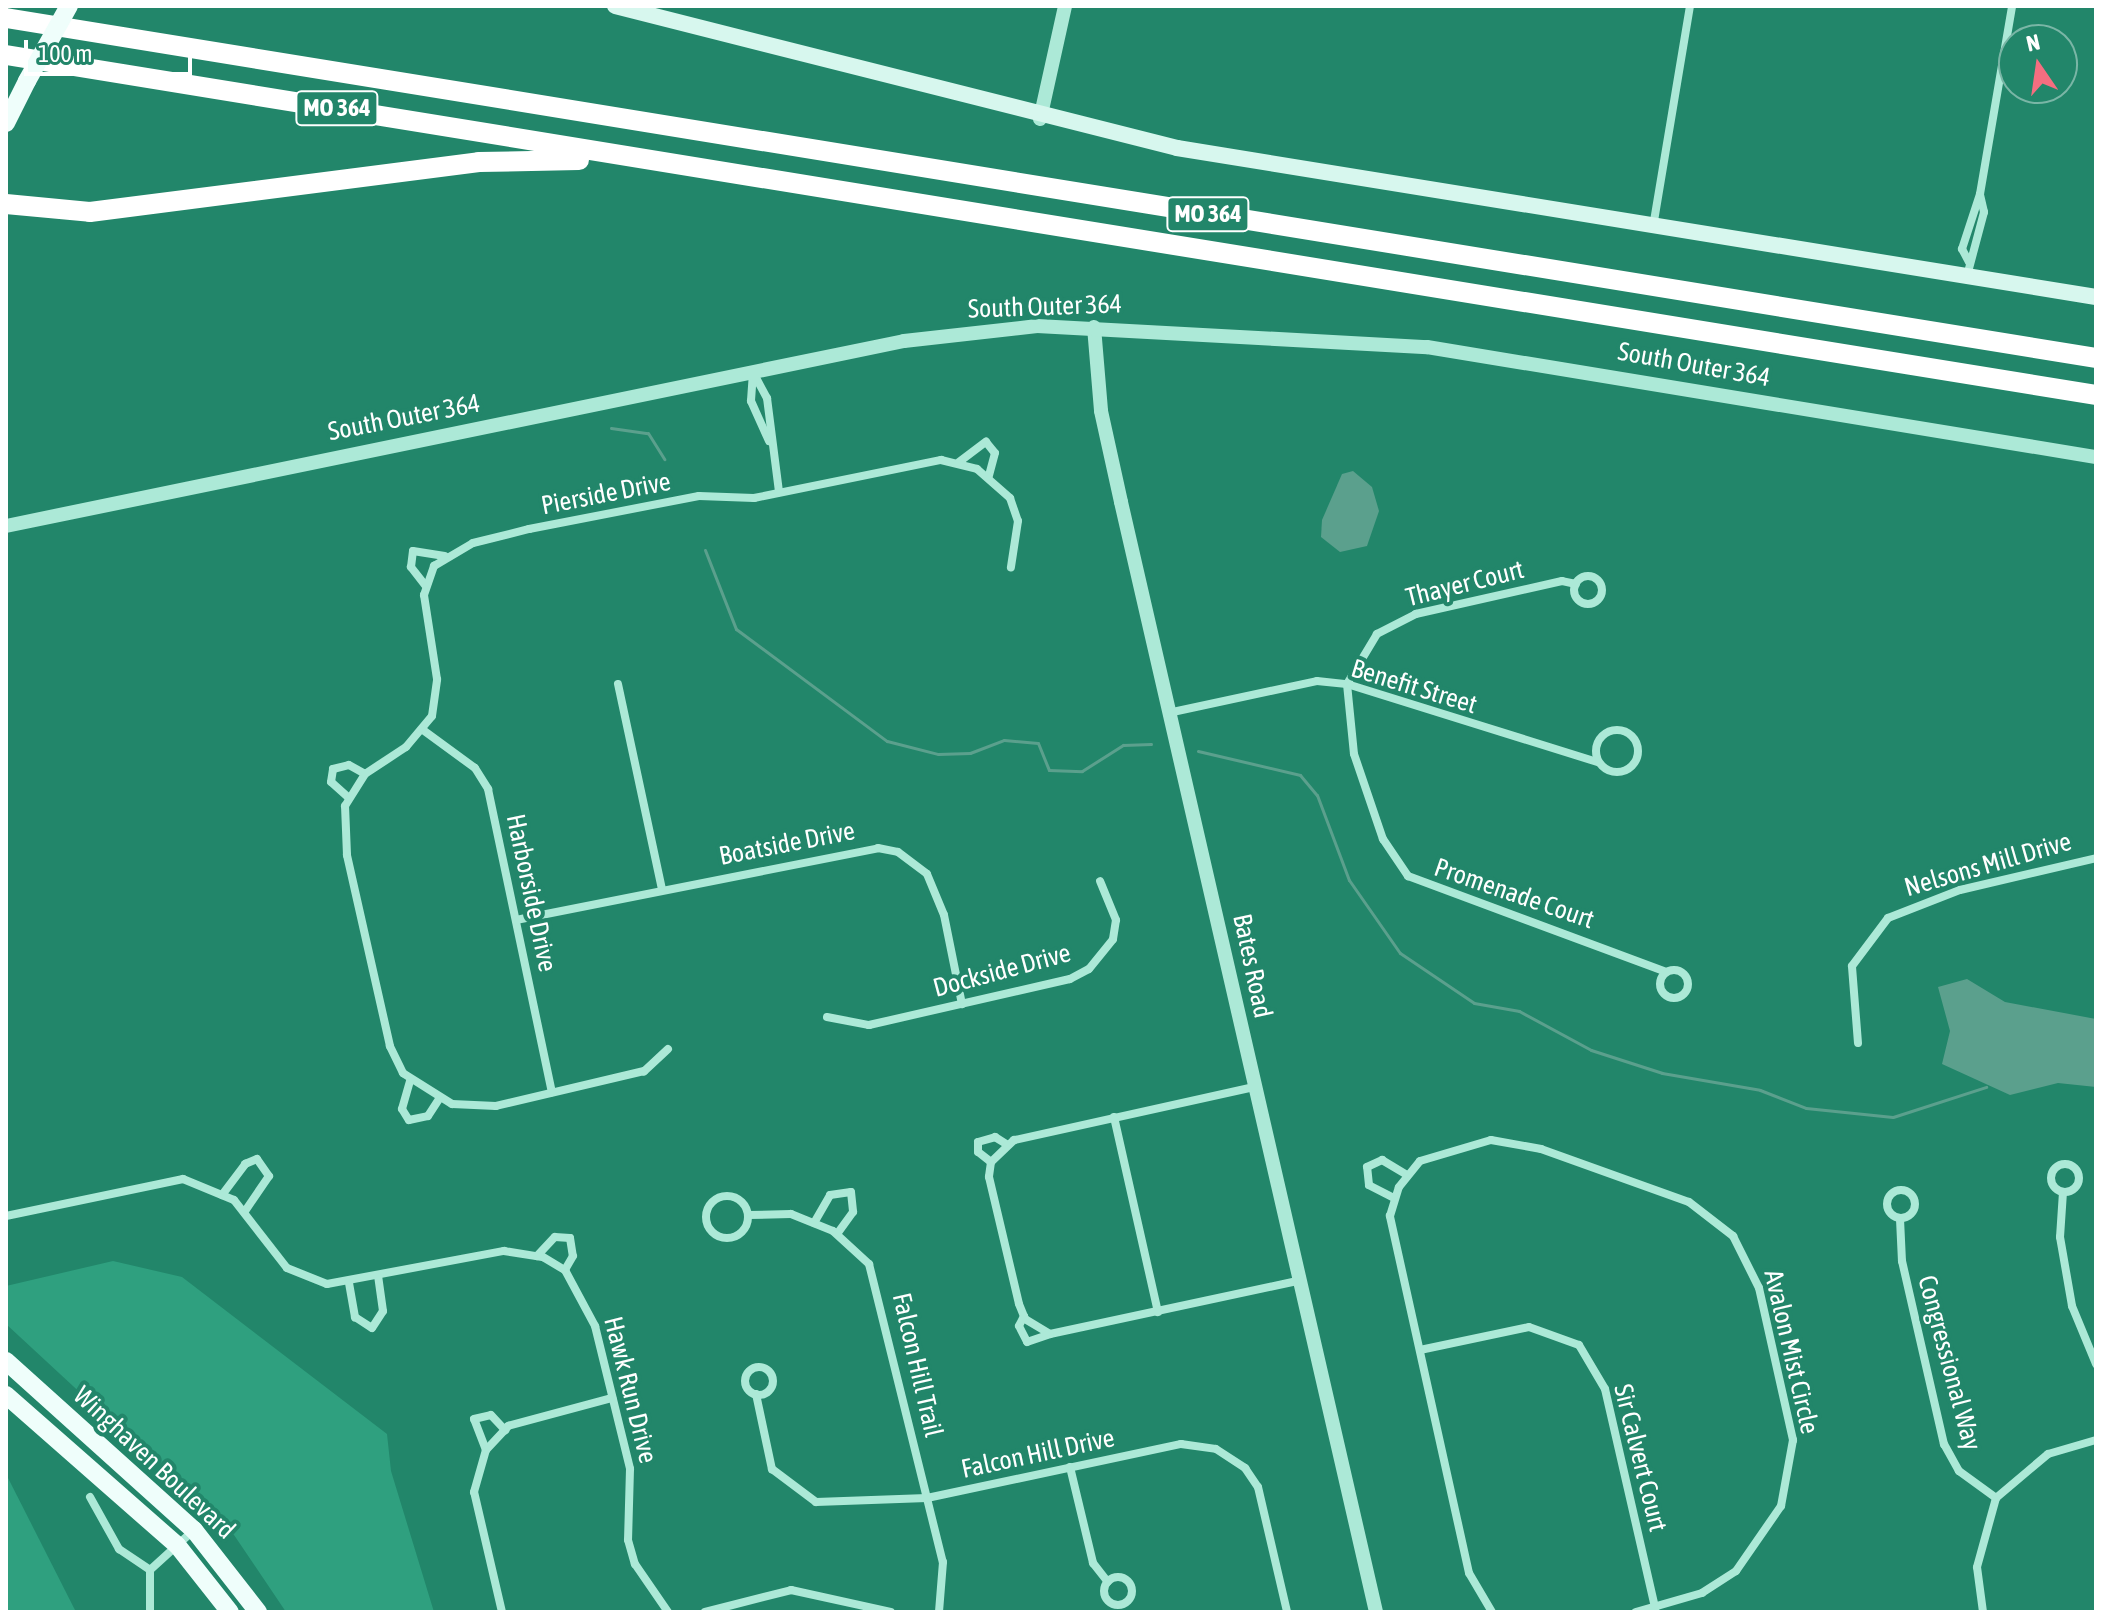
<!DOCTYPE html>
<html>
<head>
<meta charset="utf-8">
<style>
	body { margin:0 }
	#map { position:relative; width:2102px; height:1618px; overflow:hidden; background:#22866a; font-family:"Asap Condensed",sans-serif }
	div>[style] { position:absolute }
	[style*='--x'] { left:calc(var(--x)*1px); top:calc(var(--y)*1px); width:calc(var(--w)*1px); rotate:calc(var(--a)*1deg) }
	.green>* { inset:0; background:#2fa07f }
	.water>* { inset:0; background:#5ba08d }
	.stream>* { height:3px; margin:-1.5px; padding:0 1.5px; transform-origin:1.5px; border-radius:1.5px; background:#5ba08d }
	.minor>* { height:8px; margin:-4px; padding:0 4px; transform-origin:4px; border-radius:4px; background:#ace9d7 }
	.minor>.ring { margin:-4px; padding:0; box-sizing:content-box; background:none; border:8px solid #ace9d7; border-radius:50% }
	.tertiary>* { height:14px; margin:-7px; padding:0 7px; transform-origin:7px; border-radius:7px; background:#ace9d7 }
	.secondary>* { height:16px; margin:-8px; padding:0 8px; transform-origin:8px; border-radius:8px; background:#d7f7ee }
	.primary>* { height:18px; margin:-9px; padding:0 9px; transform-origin:9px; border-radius:9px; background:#effefb }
	.motorway>* { height:20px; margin:-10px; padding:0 10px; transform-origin:10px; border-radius:10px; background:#fff }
	.primary-bridge>* { height:18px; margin:-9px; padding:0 9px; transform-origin:9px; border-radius:9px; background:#effefb }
	span { translate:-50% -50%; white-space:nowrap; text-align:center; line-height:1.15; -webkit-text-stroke:8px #22866a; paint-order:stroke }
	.shield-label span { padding:2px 6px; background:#22866a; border:2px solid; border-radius:6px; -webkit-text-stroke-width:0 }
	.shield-label { font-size:24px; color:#fff; font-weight:700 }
	.street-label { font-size:26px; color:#fff }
	.frame { position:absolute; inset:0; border:8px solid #fff; pointer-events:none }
	.north { position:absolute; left:1998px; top:24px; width:80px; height:80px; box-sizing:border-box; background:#22866a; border:2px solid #7ab6a6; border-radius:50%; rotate:347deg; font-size:22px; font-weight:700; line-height:32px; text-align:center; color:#fff }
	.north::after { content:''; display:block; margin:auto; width:28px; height:36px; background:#f56e80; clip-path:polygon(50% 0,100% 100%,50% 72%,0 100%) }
	.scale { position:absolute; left:24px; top:40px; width:168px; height:36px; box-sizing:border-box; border:4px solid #fff; border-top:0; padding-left:10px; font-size:24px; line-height:28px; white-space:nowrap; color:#fff; -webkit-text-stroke:6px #22866a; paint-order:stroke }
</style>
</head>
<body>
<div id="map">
	<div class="green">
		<div style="clip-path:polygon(113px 1261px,182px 1277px,387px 1434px,391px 1471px,434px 1612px,286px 1612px,234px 1535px,6px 1324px,6px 1286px)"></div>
		<div style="clip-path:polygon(6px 1474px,76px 1612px,6px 1612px)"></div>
	</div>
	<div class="water">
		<div style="clip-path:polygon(1353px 471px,1372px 487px,1379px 511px,1367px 546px,1340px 552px,1321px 537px,1322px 520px,1342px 474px)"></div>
		<div style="clip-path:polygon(1967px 979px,2005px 1002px,2096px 1019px,2096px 1087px,2058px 1083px,2010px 1095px,1942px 1064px,1950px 1031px,1938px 987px)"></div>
	</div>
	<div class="stream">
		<div style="--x:611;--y:428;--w:37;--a:8"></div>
		<div style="--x:648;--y:433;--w:31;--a:58"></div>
		<div style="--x:705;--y:550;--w:85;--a:68.6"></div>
		<div style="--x:736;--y:629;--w:188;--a:36.6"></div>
		<div style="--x:887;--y:741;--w:53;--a:14.3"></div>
		<div style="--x:938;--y:754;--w:32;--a:-2"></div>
		<div style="--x:970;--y:753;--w:36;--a:-21"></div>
		<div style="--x:1004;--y:740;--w:34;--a:5"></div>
		<div style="--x:1038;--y:743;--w:29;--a:68"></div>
		<div style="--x:1049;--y:770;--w:33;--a:2"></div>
		<div style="--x:1082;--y:771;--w:49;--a:-32.4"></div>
		<div style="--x:1123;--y:745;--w:28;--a:-2"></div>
		<div style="--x:1198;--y:751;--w:105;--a:13.2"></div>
		<div style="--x:1300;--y:775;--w:26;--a:50"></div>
		<div style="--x:1317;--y:795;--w:91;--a:69.4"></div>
		<div style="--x:1349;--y:880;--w:89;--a:55.1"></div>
		<div style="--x:1400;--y:953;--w:89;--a:34"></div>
		<div style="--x:1474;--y:1003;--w:46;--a:10.1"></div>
		<div style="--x:1519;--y:1011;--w:82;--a:28.4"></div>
		<div style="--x:1591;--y:1050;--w:75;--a:17.9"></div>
		<div style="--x:1662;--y:1073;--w:99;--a:9.8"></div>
		<div style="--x:1760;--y:1090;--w:49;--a:21.4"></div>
		<div style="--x:1806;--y:1108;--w:87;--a:5.9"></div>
		<div style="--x:1893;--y:1117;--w:98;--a:-17.9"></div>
	</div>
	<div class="minor">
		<div style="--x:1653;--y:227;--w:224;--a:-80.5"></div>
		<div style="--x:1969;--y:262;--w:15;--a:-118"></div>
		<div style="--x:1962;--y:249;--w:58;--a:-71.9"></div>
		<div style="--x:1967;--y:276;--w:66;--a:-75.1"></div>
		<div style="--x:1984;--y:212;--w:18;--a:-103"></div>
		<div style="--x:1980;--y:194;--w:191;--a:-80.3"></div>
		<div style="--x:753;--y:372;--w:30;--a:62"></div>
		<div style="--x:767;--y:398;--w:95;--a:82.7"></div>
		<div style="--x:753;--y:372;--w:29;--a:94"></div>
		<div style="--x:751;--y:401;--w:44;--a:65.8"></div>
		<div style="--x:959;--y:462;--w:34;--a:-37"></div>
		<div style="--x:986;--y:442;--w:14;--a:51"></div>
		<div style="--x:995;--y:453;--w:24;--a:105"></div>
		<div class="ring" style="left:1574px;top:576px;width:20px;height:20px"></div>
		<div style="--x:1576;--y:584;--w:14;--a:-168"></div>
		<div style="--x:1562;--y:581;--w:150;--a:167.3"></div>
		<div style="--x:1416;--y:614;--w:44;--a:152.9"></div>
		<div style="--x:1377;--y:634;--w:58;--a:121"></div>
		<div style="--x:1347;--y:684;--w:70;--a:84.3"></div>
		<div style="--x:1354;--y:754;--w:90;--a:71.2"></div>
		<div style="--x:1383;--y:839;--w:45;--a:56"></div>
		<div style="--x:1408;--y:876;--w:275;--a:20.4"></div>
		<div style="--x:425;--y:585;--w:23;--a:-128"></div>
		<div style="--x:411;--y:567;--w:16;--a:-83"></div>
		<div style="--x:413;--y:551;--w:32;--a:9"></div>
		<div style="--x:618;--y:684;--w:210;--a:77.9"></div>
		<div style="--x:1168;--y:713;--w:152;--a:-12.1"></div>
		<div style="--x:1317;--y:681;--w:30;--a:6"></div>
		<div style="--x:1347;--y:684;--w:263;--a:17.3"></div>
		<div class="ring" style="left:1596px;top:730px;width:34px;height:34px"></div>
		<div style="--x:423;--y:730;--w:64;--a:36.2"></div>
		<div style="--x:475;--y:768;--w:25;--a:58"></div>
		<div style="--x:488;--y:789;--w:310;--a:78.1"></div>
		<div style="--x:349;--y:798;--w:24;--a:-138"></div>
		<div style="--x:331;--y:782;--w:13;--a:-81"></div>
		<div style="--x:333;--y:769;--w:16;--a:-14"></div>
		<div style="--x:349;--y:765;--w:18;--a:29"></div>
		<div style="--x:516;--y:920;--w:369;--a:-11.2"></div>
		<div style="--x:878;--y:848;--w:20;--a:11"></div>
		<div style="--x:898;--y:852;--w:36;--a:37"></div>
		<div style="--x:927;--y:874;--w:44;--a:67.5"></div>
		<div style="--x:944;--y:915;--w:91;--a:78.6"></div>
		<div class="ring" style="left:1660px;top:970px;width:20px;height:20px"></div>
		<div style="--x:827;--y:1017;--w:43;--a:10.8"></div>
		<div style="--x:869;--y:1025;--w:206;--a:-12.9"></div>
		<div style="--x:1070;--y:979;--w:21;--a:-28"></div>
		<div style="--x:1089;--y:969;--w:38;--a:-51"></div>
		<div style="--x:1113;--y:939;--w:19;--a:-81"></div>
		<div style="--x:1116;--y:920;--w:42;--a:-112.3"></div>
		<div style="--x:1858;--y:1043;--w:77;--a:-94.5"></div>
		<div style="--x:1852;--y:966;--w:60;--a:-53.1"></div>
		<div style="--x:1888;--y:918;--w:77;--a:-21.3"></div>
		<div style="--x:1960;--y:890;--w:140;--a:-13.2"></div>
		<div style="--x:668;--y:1049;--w:33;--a:137"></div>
		<div style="--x:644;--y:1071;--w:152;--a:166.7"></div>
		<div style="--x:496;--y:1106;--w:44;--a:-177.4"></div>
		<div style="--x:452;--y:1104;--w:58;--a:-147.7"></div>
		<div style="--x:403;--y:1073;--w:30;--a:-116"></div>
		<div style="--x:390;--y:1046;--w:196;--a:-102.7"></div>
		<div style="--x:347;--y:855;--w:49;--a:-92.3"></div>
		<div style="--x:345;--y:806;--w:38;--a:-58"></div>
		<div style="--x:365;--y:774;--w:49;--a:-33.4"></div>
		<div style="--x:406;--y:747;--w:40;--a:-50"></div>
		<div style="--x:432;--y:716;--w:37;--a:-82"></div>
		<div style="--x:437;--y:679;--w:85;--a:-98.8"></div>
		<div style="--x:424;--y:595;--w:31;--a:-71"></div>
		<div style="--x:434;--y:566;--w:45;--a:-30.5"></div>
		<div style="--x:473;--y:543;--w:58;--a:-14"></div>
		<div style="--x:529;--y:529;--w:173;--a:-11"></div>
		<div style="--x:699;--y:496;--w:55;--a:2.1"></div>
		<div style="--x:754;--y:498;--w:191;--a:-11.5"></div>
		<div style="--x:941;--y:460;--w:37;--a:14"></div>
		<div style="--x:977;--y:469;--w:44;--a:41.3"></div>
		<div style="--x:1010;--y:498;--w:24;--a:71"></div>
		<div style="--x:1018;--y:521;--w:47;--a:98.7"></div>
		<div style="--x:410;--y:1081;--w:29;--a:106"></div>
		<div style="--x:402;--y:1109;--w:13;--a:58"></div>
		<div style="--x:409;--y:1120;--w:19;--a:-12"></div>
		<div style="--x:428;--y:1116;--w:20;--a:-57"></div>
		<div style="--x:1254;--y:1087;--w:246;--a:167.5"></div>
		<div style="--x:1014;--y:1140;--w:32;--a:136"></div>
		<div style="--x:991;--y:1162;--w:15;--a:98"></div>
		<div style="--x:989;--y:1177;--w:130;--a:76.7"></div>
		<div style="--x:1019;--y:1304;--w:16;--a:68"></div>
		<div style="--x:1025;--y:1319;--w:29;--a:31"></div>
		<div style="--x:1050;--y:1334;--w:254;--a:-12.1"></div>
		<div style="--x:1114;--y:1117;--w:200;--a:77.3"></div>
		<div style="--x:991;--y:1162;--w:16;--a:-142"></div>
		<div style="--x:978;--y:1152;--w:10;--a:-90"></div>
		<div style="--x:978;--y:1142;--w:18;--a:-16"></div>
		<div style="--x:995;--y:1137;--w:13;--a:32"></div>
		<div class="ring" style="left:2051px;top:1164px;width:20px;height:20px"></div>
		<div class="ring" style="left:1887px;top:1190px;width:20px;height:20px"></div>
		<div style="--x:2063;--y:1192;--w:45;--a:93.8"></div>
		<div style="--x:2060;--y:1237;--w:70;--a:80.1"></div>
		<div style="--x:2072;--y:1306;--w:63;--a:67.5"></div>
		<div style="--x:222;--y:1195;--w:39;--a:-53"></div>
		<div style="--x:245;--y:1164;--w:13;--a:-23"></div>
		<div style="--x:257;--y:1159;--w:21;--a:55"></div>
		<div style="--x:269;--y:1176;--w:42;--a:124.4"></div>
		<div class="ring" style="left:706px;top:1196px;width:34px;height:34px"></div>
		<div style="--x:1394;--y:1198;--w:28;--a:-153"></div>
		<div style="--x:1369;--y:1185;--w:18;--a:-96"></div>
		<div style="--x:1367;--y:1167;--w:17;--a:-25"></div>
		<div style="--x:1382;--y:1160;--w:29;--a:31"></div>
		<div style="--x:748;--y:1215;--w:43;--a:-1.3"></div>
		<div style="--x:791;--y:1214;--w:45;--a:22"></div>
		<div style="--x:833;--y:1231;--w:49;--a:42.5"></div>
		<div style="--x:869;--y:1264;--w:307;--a:76.1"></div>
		<div style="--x:943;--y:1562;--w:50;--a:94.6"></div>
		<div style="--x:6;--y:1216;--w:181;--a:-11.8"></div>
		<div style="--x:183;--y:1179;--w:55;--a:22.4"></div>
		<div style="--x:234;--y:1200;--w:86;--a:52.1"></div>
		<div style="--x:287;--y:1268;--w:43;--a:21.8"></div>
		<div style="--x:327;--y:1284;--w:180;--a:-10.6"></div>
		<div style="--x:504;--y:1251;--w:39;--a:9"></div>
		<div style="--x:543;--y:1257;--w:26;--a:31"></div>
		<div style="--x:565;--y:1270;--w:64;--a:61.8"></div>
		<div style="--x:595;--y:1326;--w:147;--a:76.2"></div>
		<div style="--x:630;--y:1469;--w:71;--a:91.6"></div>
		<div style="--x:628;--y:1540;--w:25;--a:74"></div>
		<div style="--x:635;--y:1564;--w:58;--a:55.5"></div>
		<div style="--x:1900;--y:1219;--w:42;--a:87.3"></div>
		<div style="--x:1902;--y:1261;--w:188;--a:77.1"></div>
		<div style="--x:1944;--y:1444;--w:31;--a:61"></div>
		<div style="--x:1959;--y:1471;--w:46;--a:36.1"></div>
		<div style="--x:814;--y:1223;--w:32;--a:-60"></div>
		<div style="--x:830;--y:1195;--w:21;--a:-8"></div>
		<div style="--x:851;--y:1192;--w:20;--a:84"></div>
		<div style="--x:853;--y:1212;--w:27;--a:126"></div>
		<div style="--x:537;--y:1256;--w:26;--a:-47"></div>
		<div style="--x:555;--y:1237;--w:15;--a:4"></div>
		<div style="--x:570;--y:1238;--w:18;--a:81"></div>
		<div style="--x:573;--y:1256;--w:16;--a:120"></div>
		<div style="--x:349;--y:1283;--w:35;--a:80"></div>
		<div style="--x:355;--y:1317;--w:20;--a:33"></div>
		<div style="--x:372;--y:1328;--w:20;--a:-57"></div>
		<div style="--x:383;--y:1311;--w:34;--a:-98"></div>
		<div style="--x:1024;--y:1316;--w:11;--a:117"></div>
		<div style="--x:1019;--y:1326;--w:18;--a:63"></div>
		<div style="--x:1027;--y:1342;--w:24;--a:-19"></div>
		<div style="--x:1420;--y:1350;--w:111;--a:-11.9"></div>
		<div style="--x:1529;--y:1327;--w:53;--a:19.8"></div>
		<div style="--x:1579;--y:1345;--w:51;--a:59.4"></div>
		<div style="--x:1605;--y:1389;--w:225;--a:77.1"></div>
		<div class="ring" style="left:745px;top:1367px;width:20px;height:20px"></div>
		<div style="--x:756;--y:1394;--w:77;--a:78"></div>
		<div style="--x:772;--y:1469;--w:55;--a:36.9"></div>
		<div style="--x:816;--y:1502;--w:111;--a:-2.1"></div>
		<div style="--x:927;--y:1498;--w:260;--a:-12"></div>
		<div style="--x:1181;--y:1444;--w:35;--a:8"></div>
		<div style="--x:1216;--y:1449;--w:35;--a:33"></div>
		<div style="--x:1245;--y:1468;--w:23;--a:56"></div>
		<div style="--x:1258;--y:1487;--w:128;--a:76.9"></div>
		<div style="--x:486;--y:1450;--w:33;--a:-111"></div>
		<div style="--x:474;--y:1419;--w:17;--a:-13"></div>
		<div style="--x:491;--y:1415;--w:21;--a:47"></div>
		<div style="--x:1070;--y:1467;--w:99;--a:76.5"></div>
		<div style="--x:1093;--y:1563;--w:24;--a:52"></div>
		<div style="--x:90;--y:1497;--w:60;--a:60.9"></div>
		<div style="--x:119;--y:1549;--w:37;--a:34"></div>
		<div class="ring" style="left:1104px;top:1577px;width:20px;height:20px"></div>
		<div style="--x:150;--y:1612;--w:42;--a:-90"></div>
		<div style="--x:150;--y:1570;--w:59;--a:-42.3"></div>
		<div style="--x:502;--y:1612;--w:123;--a:-103.1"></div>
		<div style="--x:474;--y:1492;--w:44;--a:-74.1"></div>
		<div style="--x:486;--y:1450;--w:33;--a:-47"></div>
		<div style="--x:508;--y:1426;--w:108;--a:-15.1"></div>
		<div style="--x:705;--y:1612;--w:89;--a:-14.3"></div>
		<div style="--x:791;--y:1590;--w:102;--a:12.4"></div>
		<div style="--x:1492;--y:1612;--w:45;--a:-120.5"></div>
		<div style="--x:1469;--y:1573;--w:366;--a:-102.5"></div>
		<div style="--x:1390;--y:1216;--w:30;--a:-73"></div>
		<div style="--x:1399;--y:1187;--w:33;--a:-51"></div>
		<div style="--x:1420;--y:1161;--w:74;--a:-16.5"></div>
		<div style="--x:1491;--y:1140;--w:51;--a:10.2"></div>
		<div style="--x:1541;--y:1149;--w:157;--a:19.7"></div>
		<div style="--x:1689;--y:1202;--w:56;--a:37.7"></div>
		<div style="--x:1733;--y:1236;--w:58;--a:63.4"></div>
		<div style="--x:1759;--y:1288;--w:156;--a:77.4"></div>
		<div style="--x:1793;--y:1440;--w:67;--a:100.3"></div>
		<div style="--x:1781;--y:1506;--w:79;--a:124.7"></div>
		<div style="--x:1736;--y:1571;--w:40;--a:147.1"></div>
		<div style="--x:1702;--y:1593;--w:69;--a:163.9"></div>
		<div style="--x:1983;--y:1612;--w:45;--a:-97.6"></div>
		<div style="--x:1977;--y:1567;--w:72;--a:-74.6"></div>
		<div style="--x:1996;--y:1498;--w:68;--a:-40.2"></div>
		<div style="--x:2048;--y:1454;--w:50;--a:-16.3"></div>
	</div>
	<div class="tertiary">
		<div style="--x:1040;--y:119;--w:116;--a:-77.5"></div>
		<div style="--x:1094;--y:327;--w:84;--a:85.2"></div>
		<div style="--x:1101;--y:411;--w:93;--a:77.6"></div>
		<div style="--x:1121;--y:502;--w:1139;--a:77.06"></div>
		<div style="--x:6;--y:526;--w:917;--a:-11.64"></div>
		<div style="--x:904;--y:341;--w:134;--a:-6.4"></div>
		<div style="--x:1037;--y:326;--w:391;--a:3.1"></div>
		<div style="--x:1427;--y:347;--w:678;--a:9.34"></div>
	</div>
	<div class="secondary">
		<div style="--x:615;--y:6;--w:580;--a:14.18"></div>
		<div style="--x:1177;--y:148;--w:931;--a:9.21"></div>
	</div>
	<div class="primary">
		<div style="--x:6;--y:123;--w:47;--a:-63.4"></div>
		<div style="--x:6;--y:1361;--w:253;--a:42"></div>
		<div style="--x:194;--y:1530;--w:104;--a:52"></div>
		<div style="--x:6;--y:1395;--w:227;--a:41.3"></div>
		<div style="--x:177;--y:1545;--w:85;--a:51.7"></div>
	</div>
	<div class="motorway">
		<div style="--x:6;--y:18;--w:2117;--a:9.24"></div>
		<div style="--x:6;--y:55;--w:2117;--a:9.24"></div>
		<div style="--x:6;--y:204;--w:84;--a:5.4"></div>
		<div style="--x:90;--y:212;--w:392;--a:-7.3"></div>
		<div style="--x:479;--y:162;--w:100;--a:-1.1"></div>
	</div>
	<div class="primary-bridge">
		<div style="--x:27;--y:81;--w:86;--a:-60.8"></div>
	</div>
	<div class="shield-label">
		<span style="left:337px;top:108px">MO 364</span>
		<span style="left:1208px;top:214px">MO 364</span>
	</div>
	<div class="street-label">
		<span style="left:1045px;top:307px;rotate:-2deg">South Outer 364</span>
		<span style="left:1694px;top:365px;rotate:10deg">South Outer 364</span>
		<span style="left:404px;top:418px;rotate:-11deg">South Outer 364</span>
		<span style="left:606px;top:494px;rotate:-11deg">Pierside Drive</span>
		<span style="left:1465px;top:584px;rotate:-14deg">Thayer Court</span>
		<span style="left:1414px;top:687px;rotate:17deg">Benefit Street</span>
		<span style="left:787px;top:844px;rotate:-11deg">Boatside Drive</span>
		<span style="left:1988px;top:865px;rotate:-16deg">Nelsons Mill Drive</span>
		<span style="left:531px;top:893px;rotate:78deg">Harborside Drive</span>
		<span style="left:1514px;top:894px;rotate:19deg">Promenade Court</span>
		<span style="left:1252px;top:966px;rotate:78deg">Bates Road</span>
		<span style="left:1002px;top:971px;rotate:-15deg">Dockside Drive</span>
		<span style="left:1791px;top:1352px;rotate:77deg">Avalon Mist Circle</span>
		<span style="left:1949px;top:1363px;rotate:75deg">Congressional Way</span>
		<span style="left:917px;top:1365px;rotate:77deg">Falcon Hill Trail</span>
		<span style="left:630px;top:1390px;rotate:76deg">Hawk Run Drive</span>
		<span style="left:1038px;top:1454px;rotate:-12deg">Falcon Hill Drive</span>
		<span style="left:1640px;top:1458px;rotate:76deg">Sir Calvert Court</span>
		<span style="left:154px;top:1463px;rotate:43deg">Winghaven Boulevard</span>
	</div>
	<div class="frame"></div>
	<div class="north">N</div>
	<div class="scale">100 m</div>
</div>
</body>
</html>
